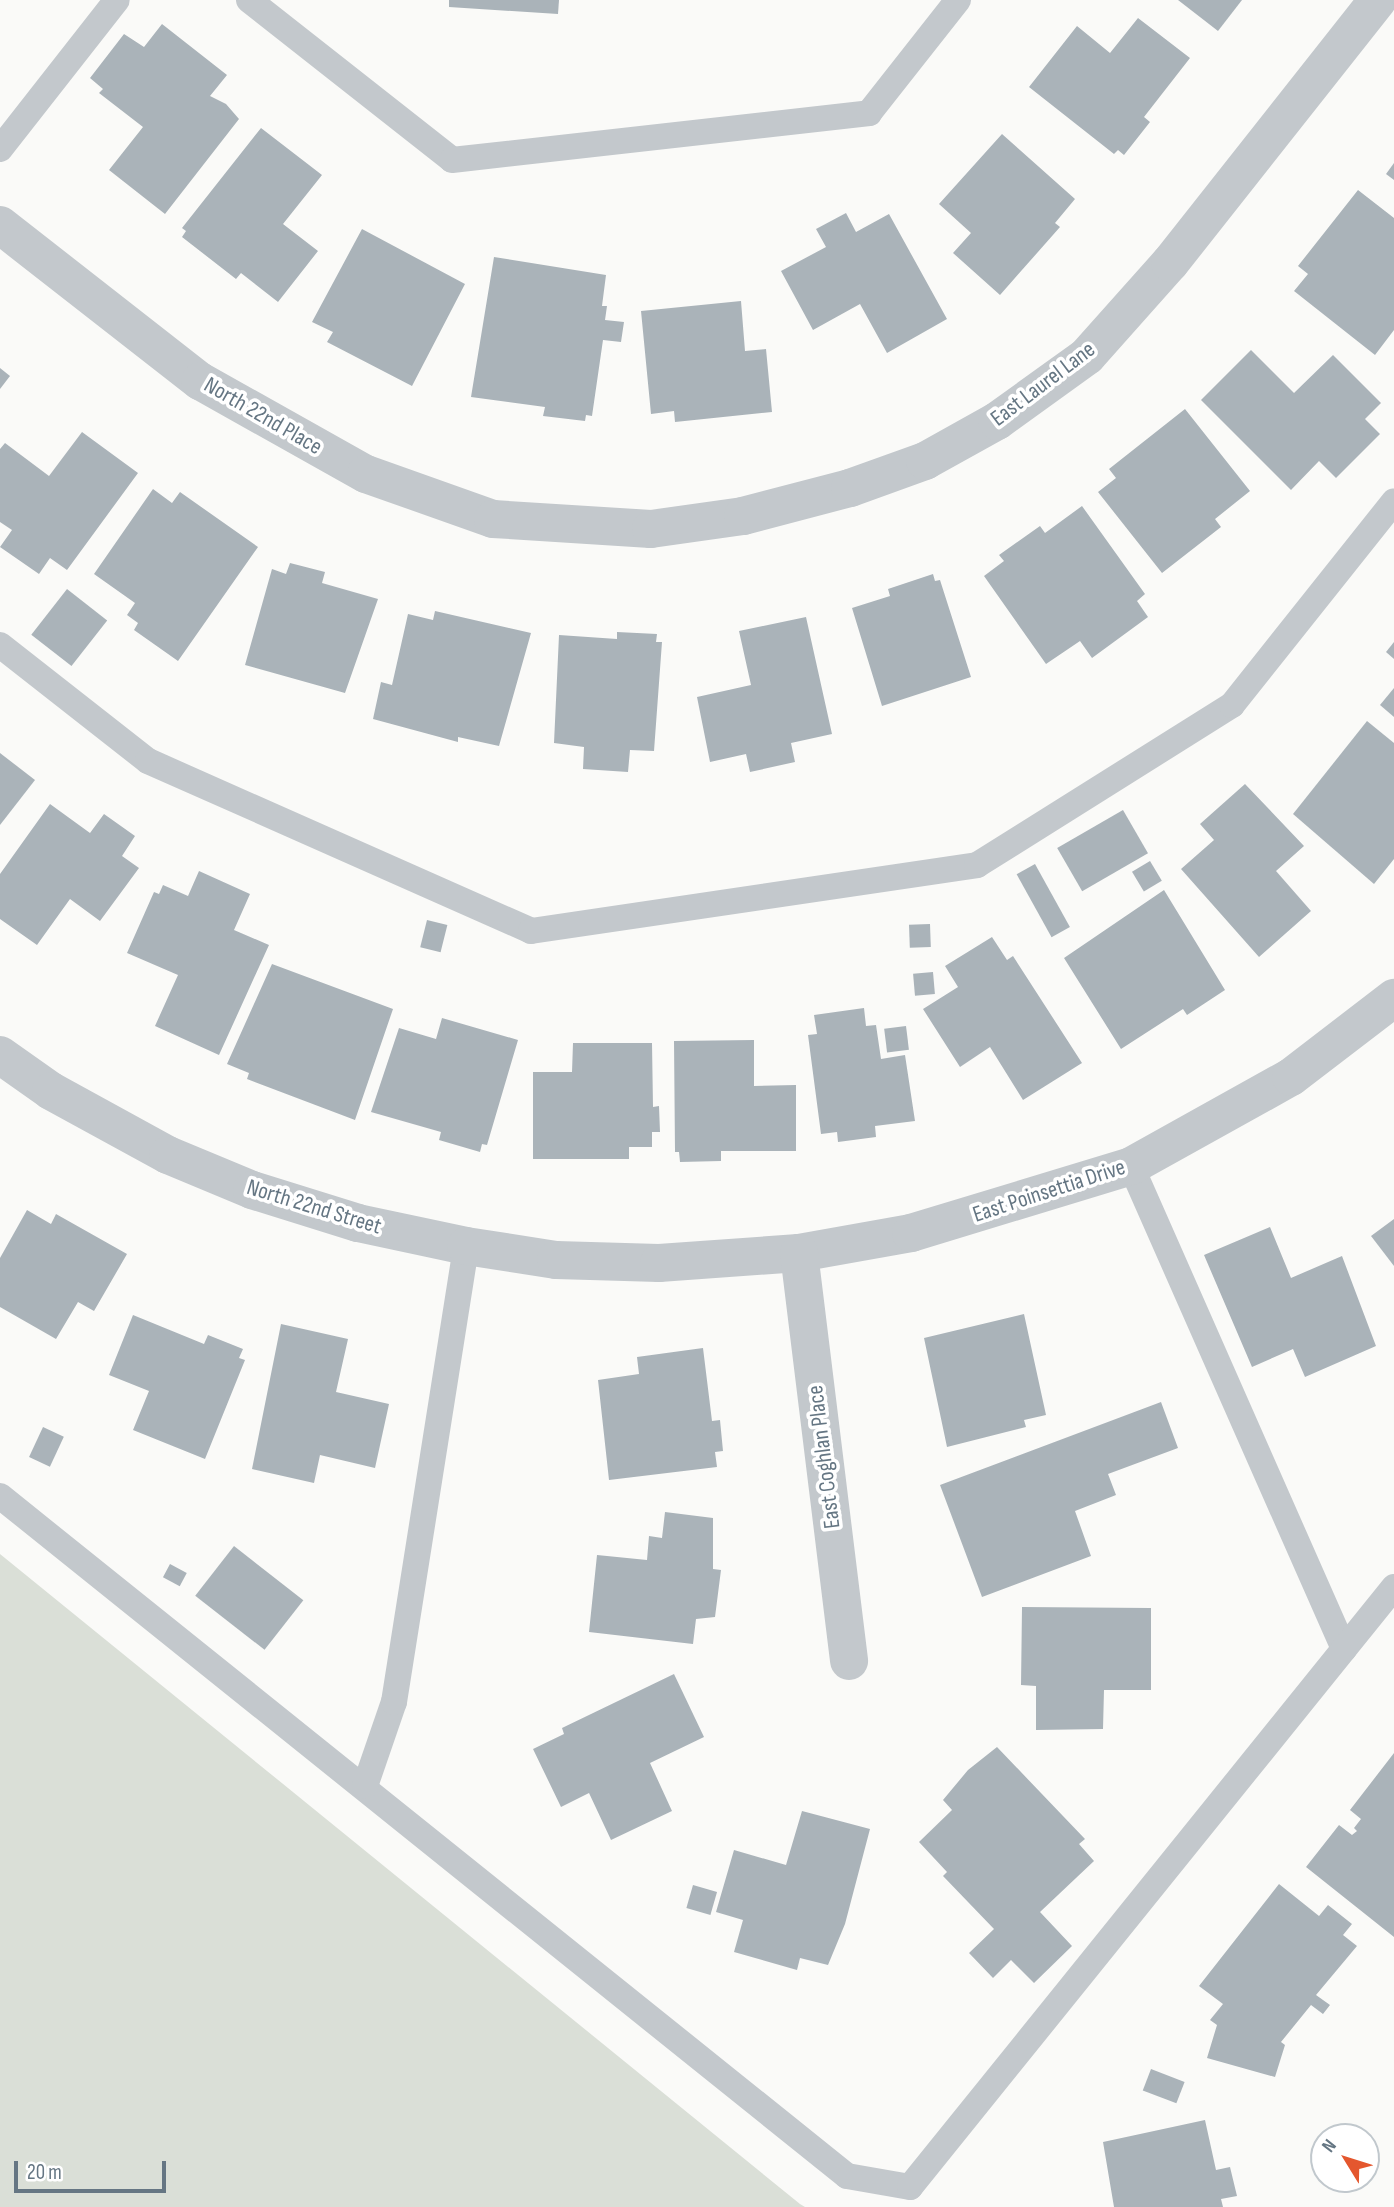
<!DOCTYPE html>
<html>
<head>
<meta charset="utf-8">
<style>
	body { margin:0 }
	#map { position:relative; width:1394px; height:2207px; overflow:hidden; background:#fafaf8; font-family:"Sofia Sans Condensed",sans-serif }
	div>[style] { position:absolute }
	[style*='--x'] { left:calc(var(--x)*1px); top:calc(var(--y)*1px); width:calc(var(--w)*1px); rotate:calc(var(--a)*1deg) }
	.green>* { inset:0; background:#dadfd7 }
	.building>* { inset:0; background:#aab3b9; transform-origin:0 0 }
	.lane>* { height:26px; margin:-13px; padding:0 13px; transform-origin:13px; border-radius:13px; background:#c3c8cc }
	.street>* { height:38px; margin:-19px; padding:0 19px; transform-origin:19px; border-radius:19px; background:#c3c8cc }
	span { translate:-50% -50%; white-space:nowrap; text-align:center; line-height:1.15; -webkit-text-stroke:7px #fff; paint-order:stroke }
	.street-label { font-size:23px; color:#657683 }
	.north { position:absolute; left:1310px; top:2123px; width:70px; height:70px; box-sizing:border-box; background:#fff; border:2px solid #c1c8cd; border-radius:50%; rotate:308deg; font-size:19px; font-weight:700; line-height:28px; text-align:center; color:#657683 }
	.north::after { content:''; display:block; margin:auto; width:24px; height:32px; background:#e4572e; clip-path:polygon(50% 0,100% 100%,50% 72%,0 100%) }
	.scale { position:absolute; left:14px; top:2161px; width:152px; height:32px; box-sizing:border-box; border:4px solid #657683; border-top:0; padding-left:9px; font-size:21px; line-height:24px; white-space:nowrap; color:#657683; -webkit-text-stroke:5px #fff; paint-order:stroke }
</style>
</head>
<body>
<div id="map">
	<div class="green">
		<div style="clip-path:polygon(0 1554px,800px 2204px,805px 2207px,0 2207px)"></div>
	</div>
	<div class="building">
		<div style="clip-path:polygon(449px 0,559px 0,558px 14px,449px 7px)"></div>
		<div style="clip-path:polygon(1178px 0,1242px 0,1218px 31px)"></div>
		<div style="clip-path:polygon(1138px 18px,1190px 58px,1144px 117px,1150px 122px,1124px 155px,1118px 150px,1114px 154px,1029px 87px,1077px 26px,1110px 53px)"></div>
		<div style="clip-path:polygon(162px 24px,227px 75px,210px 96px,226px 104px,239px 119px,165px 214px,109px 170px,143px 127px,99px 93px,103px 89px,90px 78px,124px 34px,144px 47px)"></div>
		<div style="clip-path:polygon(261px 128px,322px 175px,283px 224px,318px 251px,278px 302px,241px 273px,236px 279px,182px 237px,186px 231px,182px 228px)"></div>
		<div style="clip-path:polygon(1002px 134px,1075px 199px,1055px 223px,1060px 227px,1000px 295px,953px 253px,971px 233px,939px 204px)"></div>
		<div style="clip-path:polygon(1394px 163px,1394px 180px,1386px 174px)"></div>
		<div style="clip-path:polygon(1358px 190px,1394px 218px,1394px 330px,1375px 355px,1294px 291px,1308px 274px,1298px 266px)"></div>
		<div style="clip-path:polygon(846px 213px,856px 232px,889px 214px,947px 319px,887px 353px,860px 304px,813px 330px,781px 271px,826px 247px,816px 229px)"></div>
		<div style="clip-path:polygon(362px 229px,465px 284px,412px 386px,327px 342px,333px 332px,312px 322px)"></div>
		<div style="clip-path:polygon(494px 257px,606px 275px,602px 306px,607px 306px,605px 320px,624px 322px,621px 342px,603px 340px,592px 416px,586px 415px,585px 421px,543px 416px,545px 407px,471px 397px)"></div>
		<div style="clip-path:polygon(741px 301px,745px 351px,766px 349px,772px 412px,675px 422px,674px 411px,651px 414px,641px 311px)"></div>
		<div style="clip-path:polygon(1251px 350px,1294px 393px,1333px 355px,1381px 403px,1365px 419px,1380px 434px,1336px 478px,1319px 461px,1291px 490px,1201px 400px)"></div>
		<div style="clip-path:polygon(0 368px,10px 376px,0 389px)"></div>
		<div style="clip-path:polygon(1185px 409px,1250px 491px,1215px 519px,1221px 527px,1162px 573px,1098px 492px,1116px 478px,1109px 469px)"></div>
		<div style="clip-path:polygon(82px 432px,138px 473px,67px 570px,50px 558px,39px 574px,0 547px,12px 530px,0 522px,0 449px,5px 443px,49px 476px)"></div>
		<div style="clip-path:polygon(153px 489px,172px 503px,180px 492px,258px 547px,178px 661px,134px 630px,138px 623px,127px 615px,135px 603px,94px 574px)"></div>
		<div style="clip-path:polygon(1082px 506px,1145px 594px,1137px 601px,1148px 617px,1092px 658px,1080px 641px,1046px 664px,984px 576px,1004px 561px,999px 555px,1040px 526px,1045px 533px)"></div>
		<div style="clip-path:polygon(290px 563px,325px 572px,322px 583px,378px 599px,345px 693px,245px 665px,272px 569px,286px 574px)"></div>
		<div style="clip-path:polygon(933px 574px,935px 581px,940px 580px,971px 677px,882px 706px,852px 608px,890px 596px,888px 589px)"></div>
		<div style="left:67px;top:589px;width:51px;height:58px;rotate:38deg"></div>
		<div style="clip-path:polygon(435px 611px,531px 633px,499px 746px,458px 737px,458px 742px,373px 719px,381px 682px,392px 685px,408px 614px,433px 620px)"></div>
		<div style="clip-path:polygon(806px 617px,832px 734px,791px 743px,795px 762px,750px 772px,746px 754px,710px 762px,697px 697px,751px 685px,739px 631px)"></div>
		<div style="clip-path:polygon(617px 632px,657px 634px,656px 642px,662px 642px,654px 751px,630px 750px,628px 772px,583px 769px,584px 747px,554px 743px,559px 635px,617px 639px)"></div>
		<div style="clip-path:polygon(1394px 642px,1394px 659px,1386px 652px)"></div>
		<div style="clip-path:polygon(1394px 688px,1394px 717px,1380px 705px)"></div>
		<div style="clip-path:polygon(1367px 721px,1394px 743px,1394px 859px,1374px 884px,1293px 814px)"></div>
		<div style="clip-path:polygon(0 753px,35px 780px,0 825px)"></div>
		<div style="clip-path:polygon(1245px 784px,1304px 846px,1276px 871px,1311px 911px,1259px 957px,1181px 869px,1214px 840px,1200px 824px)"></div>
		<div style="clip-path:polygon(50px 804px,90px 833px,104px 814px,135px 836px,122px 856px,139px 868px,100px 921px,70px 899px,37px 945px,0 919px,0 874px)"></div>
		<div style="left:1123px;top:810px;width:50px;height:76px;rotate:60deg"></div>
		<div style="left:1150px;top:861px;width:23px;height:21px;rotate:59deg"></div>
		<div style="left:1035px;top:864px;width:72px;height:21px;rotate:61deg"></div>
		<div style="clip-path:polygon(199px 871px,250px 894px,234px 930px,269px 945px,219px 1055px,155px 1026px,178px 975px,127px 953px,154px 892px,159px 894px,163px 885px,188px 896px)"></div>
		<div style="clip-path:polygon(1164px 890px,1225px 990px,1187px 1015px,1183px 1009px,1121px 1049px,1064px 958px)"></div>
		<div style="left:427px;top:920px;width:21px;height:28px;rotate:14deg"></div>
		<div style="left:930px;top:924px;width:23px;height:21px;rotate:88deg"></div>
		<div style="clip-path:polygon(992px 937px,1007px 960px,1013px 956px,1082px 1063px,1023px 1100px,990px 1047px,960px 1067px,923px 1009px,958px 987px,945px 966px)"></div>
		<div style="clip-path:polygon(272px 964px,393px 1009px,355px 1120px,247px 1079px,249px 1073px,227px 1064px)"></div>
		<div style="left:933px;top:972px;width:22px;height:20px;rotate:85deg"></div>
		<div style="clip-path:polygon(864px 1008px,866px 1026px,876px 1025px,881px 1059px,905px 1055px,915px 1121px,875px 1126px,876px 1137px,838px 1142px,837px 1132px,821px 1134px,808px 1035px,817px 1034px,814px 1015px)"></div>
		<div style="clip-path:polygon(442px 1018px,518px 1040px,487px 1145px,482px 1144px,480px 1152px,439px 1140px,441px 1132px,371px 1112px,399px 1028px,436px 1039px)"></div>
		<div style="left:906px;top:1026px;width:24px;height:22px;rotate:83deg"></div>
		<div style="clip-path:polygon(754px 1040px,754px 1086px,796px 1085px,796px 1151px,721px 1151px,721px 1161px,680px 1162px,679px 1152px,675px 1152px,674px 1041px)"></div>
		<div style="clip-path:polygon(573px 1043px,652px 1043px,653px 1107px,659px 1106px,660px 1132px,652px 1132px,652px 1147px,629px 1147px,629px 1159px,533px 1159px,533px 1072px,572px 1072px)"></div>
		<div style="clip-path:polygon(27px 1210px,51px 1224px,56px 1214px,127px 1254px,94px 1311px,78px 1302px,56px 1339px,0 1307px,0 1258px)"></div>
		<div style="clip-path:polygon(1394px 1219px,1394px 1266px,1371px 1236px)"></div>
		<div style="clip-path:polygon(1270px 1227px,1291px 1278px,1342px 1256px,1376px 1346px,1305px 1377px,1293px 1349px,1252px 1367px,1204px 1255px)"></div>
		<div style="clip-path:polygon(1024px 1314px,1046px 1415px,1024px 1420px,1026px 1427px,947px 1447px,924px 1338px)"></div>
		<div style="clip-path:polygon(133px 1315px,204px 1344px,208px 1335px,243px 1349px,239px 1358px,245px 1360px,205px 1459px,133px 1430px,149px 1391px,109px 1375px)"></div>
		<div style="clip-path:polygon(281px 1324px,348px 1339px,336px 1392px,389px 1404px,375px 1468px,320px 1455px,314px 1483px,252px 1469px)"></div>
		<div style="clip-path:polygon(703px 1348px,712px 1421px,720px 1420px,723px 1451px,715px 1452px,717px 1467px,609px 1480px,598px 1380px,639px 1374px,637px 1357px)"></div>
		<div style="clip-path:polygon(1161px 1402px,1178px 1448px,1108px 1474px,1116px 1495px,1075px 1511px,1091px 1556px,982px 1597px,940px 1485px)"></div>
		<div style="left:43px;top:1427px;width:23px;height:33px;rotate:25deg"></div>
		<div style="clip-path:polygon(665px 1512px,713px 1518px,713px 1569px,721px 1570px,715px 1617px,696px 1619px,693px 1644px,589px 1632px,597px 1555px,647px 1560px,649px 1536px,662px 1538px)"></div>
		<div style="left:234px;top:1546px;width:88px;height:63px;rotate:38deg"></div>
		<div style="left:170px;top:1564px;width:19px;height:15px;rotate:28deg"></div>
		<div style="clip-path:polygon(1022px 1607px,1151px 1608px,1151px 1690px,1104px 1690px,1103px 1729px,1036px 1730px,1036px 1686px,1021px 1685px)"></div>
		<div style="clip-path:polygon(674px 1674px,704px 1737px,650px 1763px,672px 1811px,611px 1840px,589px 1793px,561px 1807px,533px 1749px,564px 1734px,562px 1728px)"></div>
		<div style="clip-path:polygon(997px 1747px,1085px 1839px,1079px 1844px,1094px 1861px,1040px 1912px,1072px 1946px,1034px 1983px,1011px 1960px,993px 1978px,969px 1953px,994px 1929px,943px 1876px,947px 1872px,919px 1842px,952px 1810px,943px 1800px,968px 1770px)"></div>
		<div style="clip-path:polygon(1394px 1753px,1394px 1937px,1306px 1867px,1339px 1825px,1352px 1835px,1357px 1831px,1354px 1828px,1361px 1819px,1350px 1810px)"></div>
		<div style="clip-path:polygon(802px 1811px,870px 1829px,845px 1924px,828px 1965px,800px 1958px,797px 1970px,734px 1952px,743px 1920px,716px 1912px,734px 1850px,786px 1865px)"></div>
		<div style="clip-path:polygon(1279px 1884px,1319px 1916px,1328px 1905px,1352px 1924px,1343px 1935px,1357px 1946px,1316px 1995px,1330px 2005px,1323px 2014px,1311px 2005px,1281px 2042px,1285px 2045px,1275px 2077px,1207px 2058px,1217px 2025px,1210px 2020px,1223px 2004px,1199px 1986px)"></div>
		<div style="left:693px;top:1885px;width:25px;height:24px;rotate:16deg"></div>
		<div style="left:1151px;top:2069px;width:36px;height:23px;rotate:21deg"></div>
		<div style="clip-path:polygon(1205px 2120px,1216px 2170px,1230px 2167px,1237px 2196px,1221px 2199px,1223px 2207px,1114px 2207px,1103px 2142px)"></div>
	</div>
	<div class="lane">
		<div style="--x:249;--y:0;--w:258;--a:38.2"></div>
		<div style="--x:452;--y:160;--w:420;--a:-6.4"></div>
		<div style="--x:869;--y:113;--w:144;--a:-51.8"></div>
		<div style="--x:0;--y:149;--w:189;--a:-51.9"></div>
		<div style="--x:0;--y:645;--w:188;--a:38.1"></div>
		<div style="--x:148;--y:761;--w:419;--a:23.9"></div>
		<div style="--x:531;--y:931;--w:451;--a:-8.4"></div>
		<div style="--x:977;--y:865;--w:301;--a:-32.1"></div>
		<div style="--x:1232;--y:705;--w:260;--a:-51.5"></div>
		<div style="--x:1131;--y:1166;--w:528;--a:66.2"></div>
		<div style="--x:0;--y:1496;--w:1086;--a:38.76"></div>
		<div style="--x:847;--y:2176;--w:64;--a:9.9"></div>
		<div style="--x:910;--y:2187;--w:771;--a:-51.11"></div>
		<div style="--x:365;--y:1786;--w:89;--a:-71"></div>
		<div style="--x:394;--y:1702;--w:462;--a:-81"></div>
	</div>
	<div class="street">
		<div style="--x:0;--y:225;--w:254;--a:38"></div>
		<div style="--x:200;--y:381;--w:190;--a:29.3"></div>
		<div style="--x:366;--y:474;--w:135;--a:19.5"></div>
		<div style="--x:493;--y:519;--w:158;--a:3.6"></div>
		<div style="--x:651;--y:529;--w:93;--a:-8"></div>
		<div style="--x:743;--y:516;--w:111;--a:-14.7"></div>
		<div style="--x:850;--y:488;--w:80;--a:-19.8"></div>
		<div style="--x:925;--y:461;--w:82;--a:-29.1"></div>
		<div style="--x:997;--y:421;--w:111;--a:-35.8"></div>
		<div style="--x:1087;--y:356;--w:125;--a:-48.3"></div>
		<div style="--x:1170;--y:263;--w:335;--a:-51.7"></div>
		<div style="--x:0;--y:1055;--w:62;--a:35.2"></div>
		<div style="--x:51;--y:1091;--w:133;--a:28.7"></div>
		<div style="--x:168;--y:1155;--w:91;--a:22.6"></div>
		<div style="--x:252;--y:1190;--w:111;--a:17.3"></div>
		<div style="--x:358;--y:1223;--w:110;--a:12"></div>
		<div style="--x:466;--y:1246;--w:91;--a:8.8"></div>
		<div style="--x:556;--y:1260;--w:103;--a:1.7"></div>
		<div style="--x:659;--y:1263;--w:140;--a:-4.1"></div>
		<div style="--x:799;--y:1253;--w:114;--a:-10.1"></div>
		<div style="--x:911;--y:1233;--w:230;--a:-16.9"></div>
		<div style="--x:1131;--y:1166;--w:183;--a:-29.1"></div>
		<div style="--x:1291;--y:1077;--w:130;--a:-37.5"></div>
		<div style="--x:799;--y:1253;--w:411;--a:83"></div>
	</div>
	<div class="street-label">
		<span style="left:1043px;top:384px;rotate:-37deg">East Laurel Lane</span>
		<span style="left:263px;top:416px;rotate:30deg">North 22nd Place</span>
		<span style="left:1049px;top:1191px;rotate:-18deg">East Poinsettia Drive</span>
		<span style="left:314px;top:1207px;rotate:17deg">North 22nd Street</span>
		<span style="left:824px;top:1457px;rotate:-97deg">East Coghlan Place</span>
	</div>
	<div class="north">N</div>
	<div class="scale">20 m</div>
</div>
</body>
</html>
